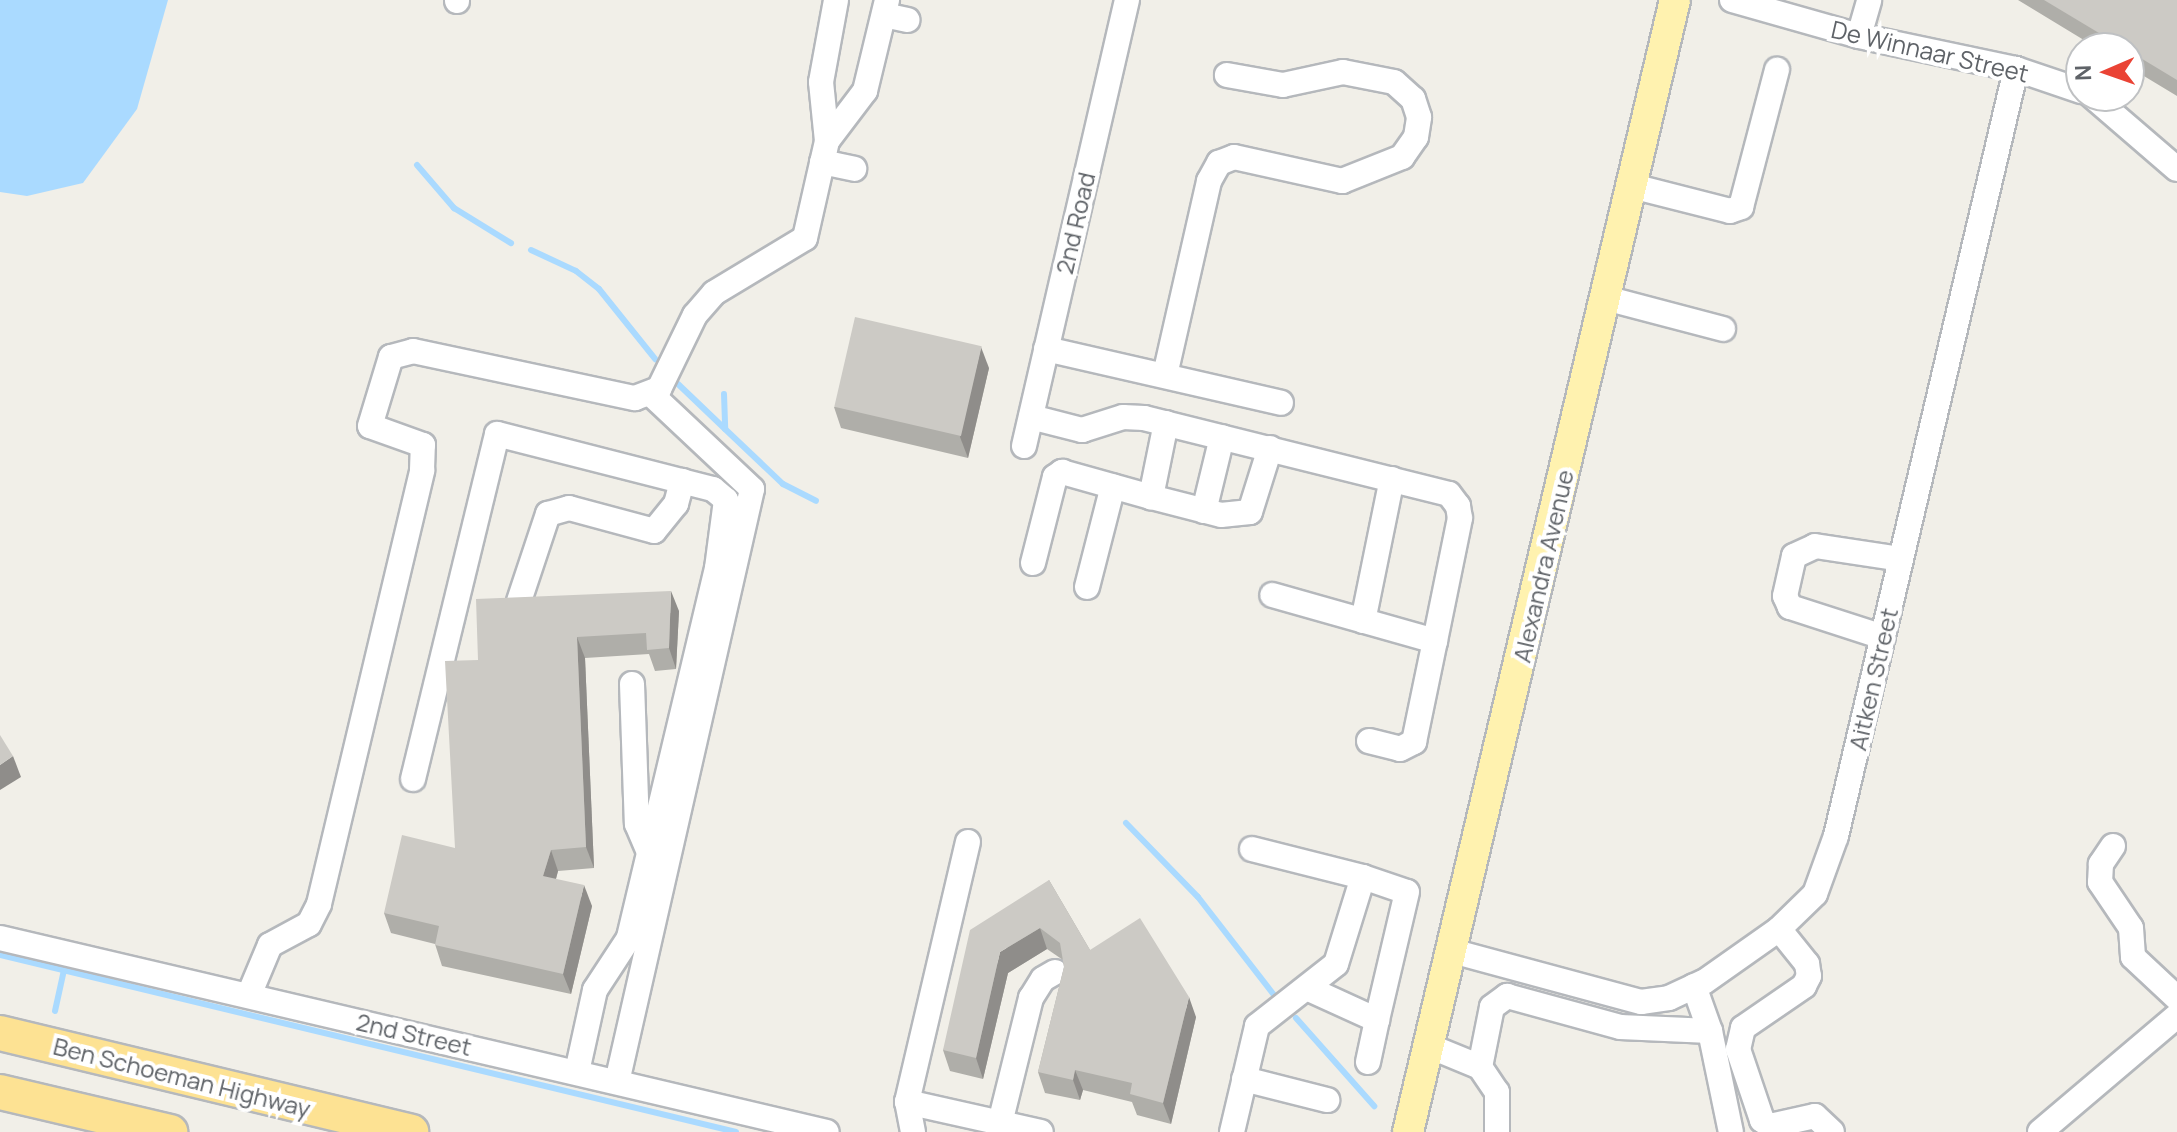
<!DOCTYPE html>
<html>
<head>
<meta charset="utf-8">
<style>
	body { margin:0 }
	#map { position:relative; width:2177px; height:1132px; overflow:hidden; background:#f1efe8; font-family:Manrope,sans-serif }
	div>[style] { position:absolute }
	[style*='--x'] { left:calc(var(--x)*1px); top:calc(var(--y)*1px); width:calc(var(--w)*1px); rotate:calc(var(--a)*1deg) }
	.water>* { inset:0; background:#aadaff }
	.stream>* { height:6px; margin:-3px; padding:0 3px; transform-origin:3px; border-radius:3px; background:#aadaff }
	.roads { filter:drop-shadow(2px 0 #b5b8bc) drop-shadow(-2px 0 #b5b8bc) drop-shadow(0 2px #b5b8bc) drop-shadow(0 -2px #b5b8bc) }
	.minor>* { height:24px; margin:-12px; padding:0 12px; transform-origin:12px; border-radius:12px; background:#fff }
	.major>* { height:30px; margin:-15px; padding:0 15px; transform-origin:15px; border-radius:15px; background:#fff2af }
	.highway>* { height:34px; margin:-17px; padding:0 17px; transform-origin:17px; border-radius:17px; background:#fde293 }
	.wall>* { inset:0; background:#afaea9 }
	.shaded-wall>* { inset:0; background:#8f8d8a }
	.building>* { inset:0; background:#cccac5; transform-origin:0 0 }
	span { translate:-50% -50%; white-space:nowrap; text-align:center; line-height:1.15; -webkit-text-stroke:8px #fff; paint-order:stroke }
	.street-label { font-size:24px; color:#5f6368 }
	.north { position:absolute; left:2065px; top:32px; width:80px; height:80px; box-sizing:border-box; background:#fff; border:2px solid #bfc1c3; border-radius:50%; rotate:268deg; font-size:22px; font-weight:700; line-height:32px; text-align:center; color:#5f6368 }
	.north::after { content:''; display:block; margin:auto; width:28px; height:36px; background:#ea4335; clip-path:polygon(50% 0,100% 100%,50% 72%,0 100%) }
</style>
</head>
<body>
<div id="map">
	<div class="water">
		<div style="clip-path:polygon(0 0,168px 0,137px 109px,83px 183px,27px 196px,0 192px)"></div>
	</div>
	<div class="stream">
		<div style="--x:417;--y:165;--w:57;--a:49.3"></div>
		<div style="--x:454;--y:208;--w:67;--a:31.6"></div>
		<div style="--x:531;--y:250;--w:50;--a:25"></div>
		<div style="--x:576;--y:271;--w:29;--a:38"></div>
		<div style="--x:599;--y:289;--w:90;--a:51.3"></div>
		<div style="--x:678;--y:384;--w:64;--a:43.7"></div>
		<div style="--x:724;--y:394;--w:35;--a:88"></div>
		<div style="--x:725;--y:429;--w:80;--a:43.5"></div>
		<div style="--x:783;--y:484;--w:37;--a:27"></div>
		<div style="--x:1126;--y:823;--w:103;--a:45.8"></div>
		<div style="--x:1198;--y:897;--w:124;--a:52.2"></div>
		<div style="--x:0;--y:955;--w:757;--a:13.52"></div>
		<div style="--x:55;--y:1011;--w:42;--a:-77.6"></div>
		<div style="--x:1296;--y:1018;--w:118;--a:48.4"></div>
	</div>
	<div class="roads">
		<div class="minor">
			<div style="--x:1732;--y:0;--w:132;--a:15.8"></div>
			<div style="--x:1859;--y:36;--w:160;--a:11.9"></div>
			<div style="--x:2016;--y:69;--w:69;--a:18.7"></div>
			<div style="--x:457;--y:1;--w:1;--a:-90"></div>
			<div style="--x:884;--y:15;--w:24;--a:12"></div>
			<div style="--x:1859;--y:36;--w:37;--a:-74"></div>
			<div style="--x:2092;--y:96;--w:112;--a:40.7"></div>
			<div style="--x:827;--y:141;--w:63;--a:-52.8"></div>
			<div style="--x:865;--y:91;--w:94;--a:-76.4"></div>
			<div style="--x:822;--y:162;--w:33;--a:12"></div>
			<div style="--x:1632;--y:186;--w:101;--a:14.3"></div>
			<div style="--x:1730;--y:211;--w:12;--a:-20"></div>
			<div style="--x:1741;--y:207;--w:142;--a:-75.3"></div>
			<div style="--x:1605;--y:298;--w:122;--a:14.7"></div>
			<div style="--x:1046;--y:349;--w:241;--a:12.9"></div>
			<div style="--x:1165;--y:375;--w:199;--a:-77.2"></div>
			<div style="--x:1209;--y:181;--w:21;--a:-61"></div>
			<div style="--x:1219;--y:163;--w:16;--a:-22"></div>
			<div style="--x:1234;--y:157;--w:111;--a:12.5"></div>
			<div style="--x:1342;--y:181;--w:65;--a:-21.8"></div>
			<div style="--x:1402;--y:157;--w:24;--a:-55"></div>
			<div style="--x:1416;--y:137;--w:20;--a:-81"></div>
			<div style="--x:1419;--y:117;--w:19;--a:-108"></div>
			<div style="--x:1413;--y:99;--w:25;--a:-138"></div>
			<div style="--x:1394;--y:82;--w:52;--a:-168.9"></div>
			<div style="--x:1343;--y:72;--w:61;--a:167.8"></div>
			<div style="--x:1283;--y:85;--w:57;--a:-169.9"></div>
			<div style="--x:1031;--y:417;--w:53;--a:14.3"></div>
			<div style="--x:1082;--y:430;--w:43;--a:-17.6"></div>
			<div style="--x:1123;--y:417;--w:21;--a:3"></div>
			<div style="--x:1144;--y:418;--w:314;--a:14"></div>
			<div style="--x:1449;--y:494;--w:15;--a:53"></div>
			<div style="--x:1458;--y:506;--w:12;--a:81"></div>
			<div style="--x:1460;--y:518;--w:126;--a:101.5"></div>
			<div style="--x:1435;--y:641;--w:169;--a:-164.2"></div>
			<div style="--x:1166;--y:423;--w:76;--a:101.5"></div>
			<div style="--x:1151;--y:497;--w:72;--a:14.4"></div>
			<div style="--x:1221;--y:515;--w:29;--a:-6"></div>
			<div style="--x:1250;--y:512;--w:67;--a:-72.6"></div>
			<div style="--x:1024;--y:446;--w:458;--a:-77"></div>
			<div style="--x:1204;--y:511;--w:76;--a:-76.3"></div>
			<div style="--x:1033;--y:563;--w:89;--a:-75.7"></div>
			<div style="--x:1055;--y:477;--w:9;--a:-36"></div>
			<div style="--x:1062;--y:472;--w:92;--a:15.7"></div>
			<div style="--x:1087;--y:587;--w:104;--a:-75.6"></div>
			<div style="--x:519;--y:601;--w:92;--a:-71.6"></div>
			<div style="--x:548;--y:514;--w:22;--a:-16"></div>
			<div style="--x:569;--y:508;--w:88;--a:15.1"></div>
			<div style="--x:654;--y:531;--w:35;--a:-51"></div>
			<div style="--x:676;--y:504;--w:24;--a:-75"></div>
			<div style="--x:1363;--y:621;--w:145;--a:-78.5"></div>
			<div style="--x:1883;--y:637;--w:98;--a:-162.1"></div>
			<div style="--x:1790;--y:607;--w:12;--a:-114"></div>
			<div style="--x:1785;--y:596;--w:41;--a:-77.3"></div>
			<div style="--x:1794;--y:556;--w:23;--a:-25"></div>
			<div style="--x:1815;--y:546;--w:87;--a:8.6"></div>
			<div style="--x:632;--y:684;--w:140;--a:88"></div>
			<div style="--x:637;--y:824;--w:30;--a:67"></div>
			<div style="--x:1369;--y:741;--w:32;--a:14"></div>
			<div style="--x:1400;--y:749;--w:16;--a:-27"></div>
			<div style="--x:1414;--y:742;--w:103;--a:-78.3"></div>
			<div style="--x:413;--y:779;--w:355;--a:-76.3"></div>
			<div style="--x:497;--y:434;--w:223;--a:14.3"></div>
			<div style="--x:713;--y:489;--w:17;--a:40"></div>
			<div style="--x:726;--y:500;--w:69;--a:97.5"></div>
			<div style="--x:717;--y:568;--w:380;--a:103.4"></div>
			<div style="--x:629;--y:938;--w:62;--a:123.2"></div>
			<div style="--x:595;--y:990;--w:84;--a:102.4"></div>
			<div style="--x:2113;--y:846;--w:22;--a:124"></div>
			<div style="--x:2101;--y:864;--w:18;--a:93"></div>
			<div style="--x:2100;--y:882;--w:55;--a:56"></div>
			<div style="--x:2131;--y:928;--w:29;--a:86"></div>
			<div style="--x:2133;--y:957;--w:60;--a:43"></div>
			<div style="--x:1252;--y:849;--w:114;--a:14.2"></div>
			<div style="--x:1779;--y:929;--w:45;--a:51.3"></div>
			<div style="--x:1807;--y:964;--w:12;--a:81"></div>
			<div style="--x:1809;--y:976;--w:11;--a:117"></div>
			<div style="--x:1804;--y:986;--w:74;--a:145.5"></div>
			<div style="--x:1743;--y:1028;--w:22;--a:103"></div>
			<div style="--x:1738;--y:1049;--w:75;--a:71.3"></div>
			<div style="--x:1762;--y:1120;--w:10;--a:37"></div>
			<div style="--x:1770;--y:1126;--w:46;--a:-12.5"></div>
			<div style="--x:1815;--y:1116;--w:23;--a:43"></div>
			<div style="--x:0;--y:938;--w:849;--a:13.2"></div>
			<div style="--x:1452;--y:951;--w:196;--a:15.1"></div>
			<div style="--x:1641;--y:1002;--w:28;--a:-8"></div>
			<div style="--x:1669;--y:998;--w:38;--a:-25"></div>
			<div style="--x:1704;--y:982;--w:92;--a:-35.2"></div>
			<div style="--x:1779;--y:929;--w:50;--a:-44.2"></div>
			<div style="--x:1815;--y:894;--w:62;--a:-70.1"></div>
			<div style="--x:1836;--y:836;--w:788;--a:-76.79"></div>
			<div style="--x:1694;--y:986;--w:48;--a:70.4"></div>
			<div style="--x:1710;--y:1031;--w:103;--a:78.3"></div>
			<div style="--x:1309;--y:989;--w:75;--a:24.5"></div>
			<div style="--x:1377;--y:1020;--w:43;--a:102.1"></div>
			<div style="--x:249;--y:995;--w:54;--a:-67.2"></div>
			<div style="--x:270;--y:945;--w:44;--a:-28.3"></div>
			<div style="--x:309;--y:924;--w:22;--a:-63"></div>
			<div style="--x:319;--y:904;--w:446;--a:-76.6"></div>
			<div style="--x:422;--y:470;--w:25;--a:-88"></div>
			<div style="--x:423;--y:445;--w:56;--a:-160.3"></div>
			<div style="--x:370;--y:426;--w:72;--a:-73.1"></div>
			<div style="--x:391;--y:357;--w:23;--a:-15"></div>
			<div style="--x:413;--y:351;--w:227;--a:12"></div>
			<div style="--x:635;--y:398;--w:26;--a:-21"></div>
			<div style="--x:659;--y:389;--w:82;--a:-64.1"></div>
			<div style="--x:695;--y:315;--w:29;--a:-49"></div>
			<div style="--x:714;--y:293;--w:106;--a:-31.1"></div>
			<div style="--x:805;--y:238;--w:99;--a:-77.2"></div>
			<div style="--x:827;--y:141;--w:59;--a:-95.8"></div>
			<div style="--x:821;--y:82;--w:83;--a:-79.6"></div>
			<div style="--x:1429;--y:1046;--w:55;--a:22.4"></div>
			<div style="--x:1480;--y:1067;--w:30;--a:56"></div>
			<div style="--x:1497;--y:1092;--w:40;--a:90"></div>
			<div style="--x:1480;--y:1067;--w:61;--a:-78.7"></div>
			<div style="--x:1492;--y:1007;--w:19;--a:-36"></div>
			<div style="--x:1507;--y:996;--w:117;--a:15.3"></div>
			<div style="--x:1620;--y:1027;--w:90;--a:2.5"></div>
			<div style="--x:1244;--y:1079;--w:86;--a:14.2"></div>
			<div style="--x:617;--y:1082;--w:608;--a:-77.17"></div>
			<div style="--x:752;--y:489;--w:139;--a:-136.8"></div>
			<div style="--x:907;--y:1102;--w:137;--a:12.6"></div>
			<div style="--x:1000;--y:1123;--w:129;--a:-76.1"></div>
			<div style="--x:1031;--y:998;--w:22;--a:-58"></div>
			<div style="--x:1043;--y:979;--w:14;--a:-30"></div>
			<div style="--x:913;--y:1132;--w:31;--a:-101"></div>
			<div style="--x:907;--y:1102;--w:267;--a:-76.8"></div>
			<div style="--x:1232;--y:1132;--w:109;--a:-76.7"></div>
			<div style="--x:1257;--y:1026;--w:100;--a:-38.1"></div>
			<div style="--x:1336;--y:964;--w:91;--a:-72.8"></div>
			<div style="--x:1363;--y:877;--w:46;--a:18.8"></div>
			<div style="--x:1407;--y:892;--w:131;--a:103.2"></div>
			<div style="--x:2040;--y:1132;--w:180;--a:-40.3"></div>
		</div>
		<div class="major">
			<div style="--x:1408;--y:1132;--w:1163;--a:-76.73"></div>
		</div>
		<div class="highway">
			<div style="--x:0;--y:1033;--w:423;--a:13.5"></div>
			<div style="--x:0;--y:1092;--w:175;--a:13.2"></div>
		</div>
	</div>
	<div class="wall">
		<div style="clip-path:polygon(2018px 0,2177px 0,2177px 96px,2129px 67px,2129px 48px,2097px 48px)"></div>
		<div style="clip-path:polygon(989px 368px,968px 458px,841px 428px,834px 407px)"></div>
		<div style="clip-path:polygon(679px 611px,676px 669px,655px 671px,649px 654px,585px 658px,594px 868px,558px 871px,556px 879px,592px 906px,571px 994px,442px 966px,435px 944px,391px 933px,384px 913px,455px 848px,478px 660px)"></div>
		<div style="clip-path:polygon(1049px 880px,1090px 950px,1196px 1017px,1171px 1124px,1137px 1115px,1132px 1102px,1083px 1090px,1080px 1100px,1045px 1093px,1038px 1072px,1064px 967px,1063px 960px,1047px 949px,1008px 973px,983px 1079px,950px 1071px,943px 1050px)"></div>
	</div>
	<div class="shaded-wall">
		<div style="clip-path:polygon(981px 347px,989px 368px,968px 458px,960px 437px)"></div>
		<div style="clip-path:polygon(671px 591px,679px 611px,676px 669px,669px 648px)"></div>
		<div style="clip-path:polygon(577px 637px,585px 658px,594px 868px,586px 847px)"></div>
		<div style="clip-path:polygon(13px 756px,21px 777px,0 790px,0 765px)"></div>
		<div style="clip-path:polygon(551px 850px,558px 871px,551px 897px,543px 876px)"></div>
		<div style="clip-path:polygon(584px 885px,592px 906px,571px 994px,563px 974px)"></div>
		<div style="clip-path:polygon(1040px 928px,1047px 949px,1008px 973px,983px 1079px,976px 1058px,1000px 952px)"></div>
		<div style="clip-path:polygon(1189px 997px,1196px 1017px,1171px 1124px,1163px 1103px)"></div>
		<div style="clip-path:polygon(1075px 1070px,1083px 1090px,1080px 1100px,1073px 1080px)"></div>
	</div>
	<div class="building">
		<div style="clip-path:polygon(2044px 0,2177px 0,2177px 80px,2129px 51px,2129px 48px,2124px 48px)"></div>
		<div style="left:855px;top:317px;width:130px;height:92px;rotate:13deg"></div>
		<div style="clip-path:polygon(671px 591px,669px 648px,647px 650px,646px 633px,577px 637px,586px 847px,551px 850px,543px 876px,584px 885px,563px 974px,435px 945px,439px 926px,384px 913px,402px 835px,455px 848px,445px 661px,478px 660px,476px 599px)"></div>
		<div style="clip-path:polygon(0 735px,13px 756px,0 765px)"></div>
		<div style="clip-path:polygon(1049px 880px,1090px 950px,1140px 918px,1189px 997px,1163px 1103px,1130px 1094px,1132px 1083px,1075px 1070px,1073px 1080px,1038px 1072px,1064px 967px,1060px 943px,1040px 928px,1000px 952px,976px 1058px,943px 1050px,970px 930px)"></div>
	</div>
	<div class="street-label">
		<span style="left:1930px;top:51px;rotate:13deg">De Winnaar Street</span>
		<span style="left:1075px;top:223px;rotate:-77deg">2nd Road</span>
		<span style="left:1543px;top:566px;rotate:-77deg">Alexandra Avenue</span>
		<span style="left:1873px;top:679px;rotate:-77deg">Aitken Street</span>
		<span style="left:414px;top:1034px;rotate:13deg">2nd Street</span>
		<span style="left:182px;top:1077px;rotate:14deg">Ben Schoeman Highway</span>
	</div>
	<div class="north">N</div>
</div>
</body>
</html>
